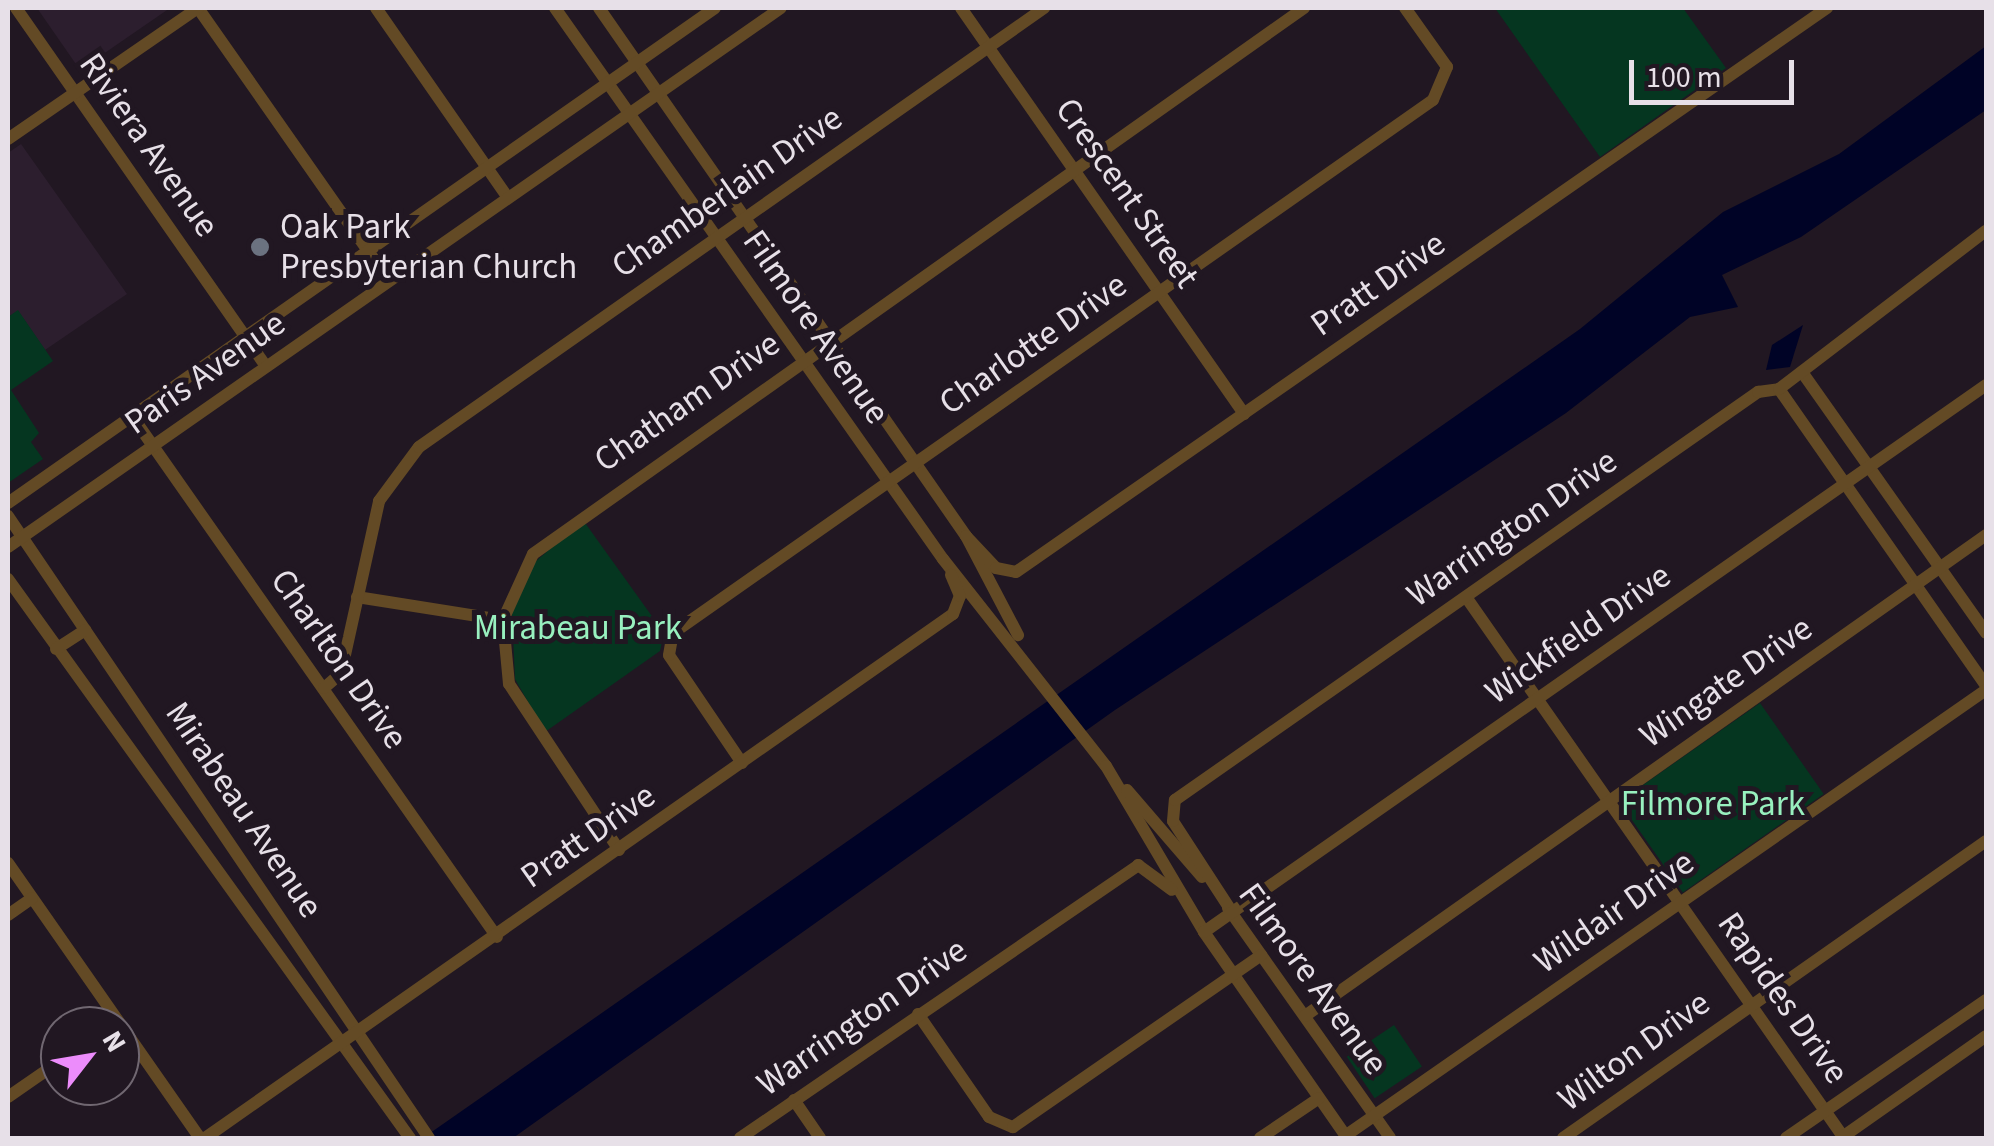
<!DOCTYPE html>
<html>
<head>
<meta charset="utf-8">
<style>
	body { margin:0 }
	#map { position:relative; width:1994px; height:1146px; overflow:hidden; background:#211722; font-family:"Source Sans 3",sans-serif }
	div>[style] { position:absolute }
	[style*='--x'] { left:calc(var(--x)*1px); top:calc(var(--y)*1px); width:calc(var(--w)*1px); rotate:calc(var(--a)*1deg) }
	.built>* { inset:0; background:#2c1e2e }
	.green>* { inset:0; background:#053620; transform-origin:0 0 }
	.water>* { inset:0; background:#000326 }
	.minor>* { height:12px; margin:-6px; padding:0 6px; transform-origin:6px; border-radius:6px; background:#634a25 }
	.dots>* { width:28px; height:28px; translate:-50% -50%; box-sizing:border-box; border:5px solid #211722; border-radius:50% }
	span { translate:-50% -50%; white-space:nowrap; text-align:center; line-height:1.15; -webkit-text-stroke:10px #211722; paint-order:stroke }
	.street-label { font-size:35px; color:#e7e0e8 }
	.poi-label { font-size:35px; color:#e7e0e8 }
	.left { translate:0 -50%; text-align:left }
	.park-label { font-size:35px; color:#98f0bf }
	.frame { position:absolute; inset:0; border:10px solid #e7e0e8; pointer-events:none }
	.north { position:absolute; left:40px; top:1006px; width:100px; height:100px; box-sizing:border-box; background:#211722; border:2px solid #706771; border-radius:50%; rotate:59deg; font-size:28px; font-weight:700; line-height:40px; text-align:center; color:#e7e0e8 }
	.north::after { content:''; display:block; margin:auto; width:35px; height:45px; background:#ec8cfb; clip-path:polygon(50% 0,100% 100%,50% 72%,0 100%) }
	.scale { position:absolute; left:1629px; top:60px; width:165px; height:45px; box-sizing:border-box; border:5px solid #e7e0e8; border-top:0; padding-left:12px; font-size:30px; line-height:35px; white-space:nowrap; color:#e7e0e8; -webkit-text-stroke:8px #211722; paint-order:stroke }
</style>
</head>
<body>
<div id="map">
	<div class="built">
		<div style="clip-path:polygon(37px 8px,170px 8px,80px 70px)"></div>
		<div style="clip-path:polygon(21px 144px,127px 294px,45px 350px,18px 311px,8px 317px,8px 153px)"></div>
	</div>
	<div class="green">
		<div style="clip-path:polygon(1495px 8px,1683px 8px,1726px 68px,1600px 157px)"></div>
		<div style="clip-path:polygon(18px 310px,53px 361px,11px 390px,39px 433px,31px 442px,43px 459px,8px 483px,8px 317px)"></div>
		<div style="clip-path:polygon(583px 520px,664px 633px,660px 651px,545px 732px,515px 679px,512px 613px,535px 562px)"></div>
		<div style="left:1760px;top:703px;width:111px;height:172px;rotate:55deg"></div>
		<div style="left:1394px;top:1025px;width:50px;height:57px;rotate:56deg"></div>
	</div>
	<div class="water">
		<div style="clip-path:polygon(1986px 46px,1986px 110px,1801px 237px,1722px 275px,1738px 307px,1690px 317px,1566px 413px,1115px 710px,513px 1138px,423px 1138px,1580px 329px,1723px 212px,1839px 154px)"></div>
		<div style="clip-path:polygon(1803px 325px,1790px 367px,1766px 370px,1772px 345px)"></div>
	</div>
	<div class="minor">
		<div style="--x:16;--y:8;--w:437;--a:55.1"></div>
		<div style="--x:198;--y:8;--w:333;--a:55"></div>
		<div style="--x:376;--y:8;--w:231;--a:55.2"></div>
		<div style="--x:555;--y:8;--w:674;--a:54.85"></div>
		<div style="--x:943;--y:559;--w:263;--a:51.8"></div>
		<div style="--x:1106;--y:766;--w:193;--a:59.4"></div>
		<div style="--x:1204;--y:932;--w:251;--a:55.2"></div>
		<div style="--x:599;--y:8;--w:643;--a:55.2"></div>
		<div style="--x:966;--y:536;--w:112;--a:62.3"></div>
		<div style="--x:961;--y:8;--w:495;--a:55.1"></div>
		<div style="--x:8;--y:139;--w:231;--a:-34.6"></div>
		<div style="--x:1802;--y:372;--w:319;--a:54.8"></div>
		<div style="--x:1779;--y:389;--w:362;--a:55.1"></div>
		<div style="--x:132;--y:416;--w:636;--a:54.99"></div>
		<div style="--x:8;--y:503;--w:863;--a:-35"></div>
		<div style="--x:8;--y:516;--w:751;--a:55.91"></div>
		<div style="--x:966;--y:536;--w:44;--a:46.8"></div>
		<div style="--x:996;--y:568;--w:20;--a:11"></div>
		<div style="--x:1016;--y:572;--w:988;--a:-34.82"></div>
		<div style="--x:8;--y:547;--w:942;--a:-34.89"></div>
		<div style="--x:8;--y:579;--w:689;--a:54.28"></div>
		<div style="--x:357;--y:597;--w:148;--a:9"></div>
		<div style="--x:1466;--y:597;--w:660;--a:55.06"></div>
		<div style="--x:56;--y:649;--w:35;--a:-33"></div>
		<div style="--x:324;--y:688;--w:23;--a:-41"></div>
		<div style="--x:341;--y:673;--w:176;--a:-77.5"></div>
		<div style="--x:379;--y:501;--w:67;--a:-53.5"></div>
		<div style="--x:419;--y:447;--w:764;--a:-35.08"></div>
		<div style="--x:742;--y:763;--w:130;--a:-124.1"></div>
		<div style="--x:669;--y:655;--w:22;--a:-80"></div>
		<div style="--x:673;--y:633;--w:928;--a:-35.04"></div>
		<div style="--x:1433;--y:100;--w:36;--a:-67"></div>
		<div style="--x:1447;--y:67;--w:72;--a:-125.4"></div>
		<div style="--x:1127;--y:790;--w:115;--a:49.2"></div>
		<div style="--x:619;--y:850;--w:199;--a:-123.5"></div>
		<div style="--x:509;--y:684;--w:64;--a:-95.4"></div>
		<div style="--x:503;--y:620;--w:72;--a:-65.6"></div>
		<div style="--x:533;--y:554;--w:945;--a:-35.31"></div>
		<div style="--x:8;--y:863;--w:335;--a:55.1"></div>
		<div style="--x:1228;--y:908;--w:281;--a:54.8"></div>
		<div style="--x:1232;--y:912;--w:108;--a:-123"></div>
		<div style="--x:1173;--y:821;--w:21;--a:-85"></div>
		<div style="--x:1175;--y:800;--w:712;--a:-34.99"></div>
		<div style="--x:1758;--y:392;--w:21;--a:-8"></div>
		<div style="--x:1779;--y:389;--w:260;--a:-37.4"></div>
		<div style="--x:8;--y:915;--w:29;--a:-35"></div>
		<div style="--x:1204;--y:932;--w:954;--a:-34.97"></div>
		<div style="--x:918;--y:1014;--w:125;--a:55.4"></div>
		<div style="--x:989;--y:1117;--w:26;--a:23"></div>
		<div style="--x:1013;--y:1127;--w:302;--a:-34.7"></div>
		<div style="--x:1305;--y:1016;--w:834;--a:-35.23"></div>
		<div style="--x:8;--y:1097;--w:63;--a:-34.7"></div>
		<div style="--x:794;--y:1100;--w:46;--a:55.6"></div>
		<div style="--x:1345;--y:1136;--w:781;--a:-34.83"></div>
		<div style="--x:205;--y:1138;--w:913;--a:-35.01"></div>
		<div style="--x:953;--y:614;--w:19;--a:-69"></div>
		<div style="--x:960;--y:596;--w:23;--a:-113"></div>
		<div style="--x:740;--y:1138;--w:483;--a:-34.4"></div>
		<div style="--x:1138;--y:865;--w:42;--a:36.3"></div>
		<div style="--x:1260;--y:1138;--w:71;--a:-34.1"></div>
		<div style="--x:1563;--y:1138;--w:517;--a:-35.07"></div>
		<div style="--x:1786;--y:1138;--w:243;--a:-34.6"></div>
		<div style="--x:1841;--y:1138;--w:177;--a:-35.1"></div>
	</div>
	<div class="dots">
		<div style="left:260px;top:247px;background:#6b7280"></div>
	</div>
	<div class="street-label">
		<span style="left:149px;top:145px;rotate:55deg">Riviera Avenue</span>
		<span style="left:727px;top:192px;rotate:-35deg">Chamberlain Drive</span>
		<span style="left:1127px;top:193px;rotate:55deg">Crescent Street</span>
		<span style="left:1378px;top:284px;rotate:-35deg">Pratt Drive</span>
		<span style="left:816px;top:327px;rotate:55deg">Filmore Avenue</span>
		<span style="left:1033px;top:344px;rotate:-35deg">Charlotte Drive</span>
		<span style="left:205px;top:373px;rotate:-35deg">Paris Avenue</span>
		<span style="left:687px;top:402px;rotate:-35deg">Chatham Drive</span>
		<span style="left:1512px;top:528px;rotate:-35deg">Warrington Drive</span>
		<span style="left:1578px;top:634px;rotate:-35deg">Wickfield Drive</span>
		<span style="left:339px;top:659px;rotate:55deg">Charlton Drive</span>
		<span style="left:1726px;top:682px;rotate:-35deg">Wingate Drive</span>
		<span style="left:244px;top:810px;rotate:56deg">Mirabeau Avenue</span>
		<span style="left:588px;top:836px;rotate:-35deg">Pratt Drive</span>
		<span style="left:1614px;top:912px;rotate:-35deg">Wildair Drive</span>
		<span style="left:1313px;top:979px;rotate:54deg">Filmore Avenue</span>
		<span style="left:1783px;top:998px;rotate:55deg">Rapides Drive</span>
		<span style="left:862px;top:1017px;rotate:-35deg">Warrington Drive</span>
		<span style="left:1634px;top:1051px;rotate:-36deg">Wilton Drive</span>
	</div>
	<div class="poi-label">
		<span class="left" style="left:280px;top:247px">Oak Park<br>Presbyterian Church</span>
	</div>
	<div class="park-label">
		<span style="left:578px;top:628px">Mirabeau Park</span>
		<span style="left:1713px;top:804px">Filmore Park</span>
	</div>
	<div class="frame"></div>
	<div class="north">N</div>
	<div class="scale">100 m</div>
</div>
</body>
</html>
